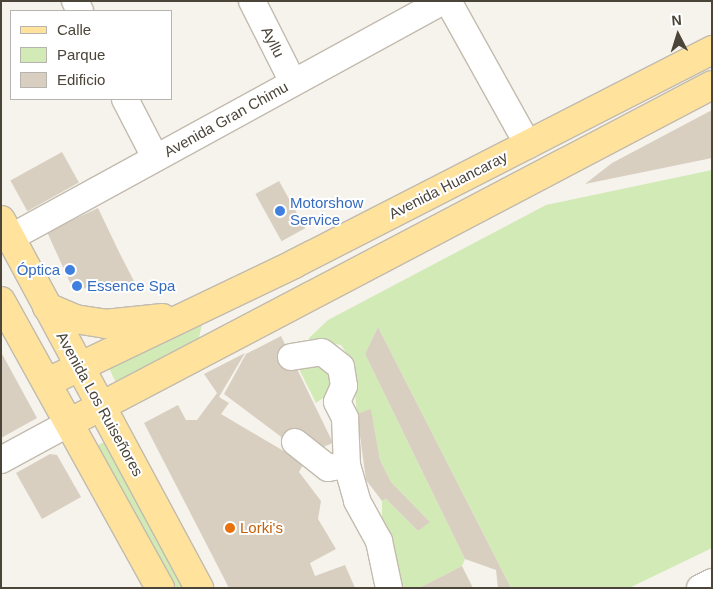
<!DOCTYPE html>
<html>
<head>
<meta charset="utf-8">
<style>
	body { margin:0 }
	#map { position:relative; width:713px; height:589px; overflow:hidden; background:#f6f3ec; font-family:Arial,sans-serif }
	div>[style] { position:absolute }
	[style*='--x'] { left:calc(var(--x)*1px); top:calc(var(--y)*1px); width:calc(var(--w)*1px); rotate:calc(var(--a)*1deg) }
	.green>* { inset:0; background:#d2eab5; transform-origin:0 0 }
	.building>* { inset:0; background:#d8cfc1; transform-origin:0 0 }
	.roads { filter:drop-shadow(1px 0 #c2bbae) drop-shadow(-1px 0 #c2bbae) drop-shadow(0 1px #c2bbae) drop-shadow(0 -1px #c2bbae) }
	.minor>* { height:26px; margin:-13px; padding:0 13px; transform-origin:13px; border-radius:13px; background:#fff }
	.major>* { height:28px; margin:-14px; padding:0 14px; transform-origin:14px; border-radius:14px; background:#ffe39c }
	.dots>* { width:14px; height:14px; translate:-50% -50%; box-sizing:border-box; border:2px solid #fff; border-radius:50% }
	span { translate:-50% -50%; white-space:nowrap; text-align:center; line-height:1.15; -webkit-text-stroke:4px #fff; paint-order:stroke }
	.street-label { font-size:15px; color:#4b4439 }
	.shop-label { font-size:15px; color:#366cbe }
	.left { translate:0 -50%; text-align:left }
	.right { translate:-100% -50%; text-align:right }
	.food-label { font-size:15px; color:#c56008 }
	.frame { position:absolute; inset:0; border:2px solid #4b4439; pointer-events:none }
	.legend { position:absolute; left:10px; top:10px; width:162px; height:90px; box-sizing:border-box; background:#fff; border:1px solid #b7b4b0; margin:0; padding:6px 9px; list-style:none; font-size:15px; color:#4b4439 }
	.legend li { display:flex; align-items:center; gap:10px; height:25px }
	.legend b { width:25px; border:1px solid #b7b4b0 }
	.north { position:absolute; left:653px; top:10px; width:50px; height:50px; -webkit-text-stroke:4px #fff; paint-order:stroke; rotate:355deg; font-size:14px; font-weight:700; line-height:20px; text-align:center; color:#4b4439 }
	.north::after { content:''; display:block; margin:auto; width:18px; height:22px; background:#4b4439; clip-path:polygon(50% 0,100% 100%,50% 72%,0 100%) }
</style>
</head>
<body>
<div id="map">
	<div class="green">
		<div style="clip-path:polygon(712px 170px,712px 548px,629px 588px,511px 588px,378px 327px,365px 354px,465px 559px,462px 566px,419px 588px,404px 588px,382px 529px,382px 501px,386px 499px,418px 531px,429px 521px,391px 482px,380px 460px,371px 410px,357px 414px,352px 361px,341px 345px,308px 339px,328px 320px,546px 205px)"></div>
		<div style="clip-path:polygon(202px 324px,197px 347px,117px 385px,109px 368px)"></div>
		<div style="clip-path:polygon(324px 364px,332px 379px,329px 394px,316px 403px,297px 365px)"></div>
		<div style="left:106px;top:441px;width:167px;height:13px;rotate:62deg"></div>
	</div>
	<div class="building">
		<div style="clip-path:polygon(712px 110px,712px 158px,585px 184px,612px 163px)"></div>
		<div style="left:62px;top:152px;width:35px;height:59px;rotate:61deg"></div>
		<div style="left:279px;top:181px;width:54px;height:27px;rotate:61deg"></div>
		<div style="clip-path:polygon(98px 208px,120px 254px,136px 285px,73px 289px,47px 232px)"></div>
		<div style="clip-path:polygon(378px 327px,511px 588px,498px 588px,496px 570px,465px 559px,365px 354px)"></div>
		<div style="clip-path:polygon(281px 336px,333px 443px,313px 451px,292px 445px,224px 394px,246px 354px)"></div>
		<div style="clip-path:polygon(1px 352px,37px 418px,1px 438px)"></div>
		<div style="clip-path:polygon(245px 353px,219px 397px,229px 403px,221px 414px,304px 463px,299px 472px,321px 501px,318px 519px,336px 549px,310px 563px,315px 576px,345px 565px,355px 588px,229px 588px,144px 423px,178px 405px,186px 420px,197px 420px,217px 393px,204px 374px)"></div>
		<div style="clip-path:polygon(371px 409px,380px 460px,391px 482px,430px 522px,418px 531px,386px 499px,382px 501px,366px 480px,357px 414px)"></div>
		<div style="clip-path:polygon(50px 454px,57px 455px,81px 497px,42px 519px,16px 473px)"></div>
		<div style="clip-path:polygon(462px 566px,473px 588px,419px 588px)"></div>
	</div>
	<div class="roads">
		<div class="minor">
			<div style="--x:75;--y:1;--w:11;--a:63"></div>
			<div style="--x:252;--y:1;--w:91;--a:63.2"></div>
			<div style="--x:448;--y:1;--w:165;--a:60.9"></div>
			<div style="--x:125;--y:99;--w:65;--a:62.7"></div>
			<div style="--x:10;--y:238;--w:494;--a:-28.7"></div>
			<div style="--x:291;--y:357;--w:31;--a:-9"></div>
			<div style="--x:322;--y:352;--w:24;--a:38"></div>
			<div style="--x:341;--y:367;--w:19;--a:81"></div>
			<div style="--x:344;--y:386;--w:17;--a:114"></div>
			<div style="--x:337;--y:402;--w:18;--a:63"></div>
			<div style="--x:345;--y:418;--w:47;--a:87.6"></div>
			<div style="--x:347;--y:465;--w:37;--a:74"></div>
			<div style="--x:357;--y:501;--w:46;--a:61.2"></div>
			<div style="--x:379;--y:541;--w:48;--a:78"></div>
			<div style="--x:295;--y:442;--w:42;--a:38.2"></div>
			<div style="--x:328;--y:468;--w:19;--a:-9"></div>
			<div style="--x:1;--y:460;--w:80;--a:-28.5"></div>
			<div style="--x:700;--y:588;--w:13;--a:-27"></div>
		</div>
		<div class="major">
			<div style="--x:1;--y:220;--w:418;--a:61.7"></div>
			<div style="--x:1;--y:301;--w:328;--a:61"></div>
			<div style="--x:47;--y:307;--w:30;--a:23"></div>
			<div style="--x:75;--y:319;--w:30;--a:9"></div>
			<div style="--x:105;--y:324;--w:58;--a:-5.9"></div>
			<div style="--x:48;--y:382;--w:273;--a:-25.6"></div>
			<div style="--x:294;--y:264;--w:470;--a:-27.1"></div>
			<div style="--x:71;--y:422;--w:724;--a:-27.73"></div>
		</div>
	</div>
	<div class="dots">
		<div style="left:280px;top:211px;background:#3f7fe0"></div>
		<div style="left:70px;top:270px;background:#3f7fe0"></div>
		<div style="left:77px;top:286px;background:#3f7fe0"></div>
		<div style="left:230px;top:528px;background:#e8710a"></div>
	</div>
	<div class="street-label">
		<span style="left:273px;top:42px;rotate:63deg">Ayllu</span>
		<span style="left:226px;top:119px;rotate:-29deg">Avenida Gran Chimu</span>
		<span style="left:448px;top:185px;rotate:-27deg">Avenida Huancaray</span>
		<span style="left:100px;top:404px;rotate:61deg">Avenida Los Ruiseñores</span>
	</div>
	<div class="shop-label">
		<span class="left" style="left:290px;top:211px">Motorshow<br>Service</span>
		<span class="right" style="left:60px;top:270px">Óptica</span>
		<span class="left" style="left:87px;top:286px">Essence Spa</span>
	</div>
	<div class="food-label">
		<span class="left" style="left:240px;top:528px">Lorki's</span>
	</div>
	<div class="frame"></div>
	<ul class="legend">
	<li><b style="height:6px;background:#ffe39c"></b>Calle</li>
	<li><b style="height:14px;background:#d2eab5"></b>Parque</li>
	<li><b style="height:14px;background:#d8cfc1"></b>Edificio</li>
	</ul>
	<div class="north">N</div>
</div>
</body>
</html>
